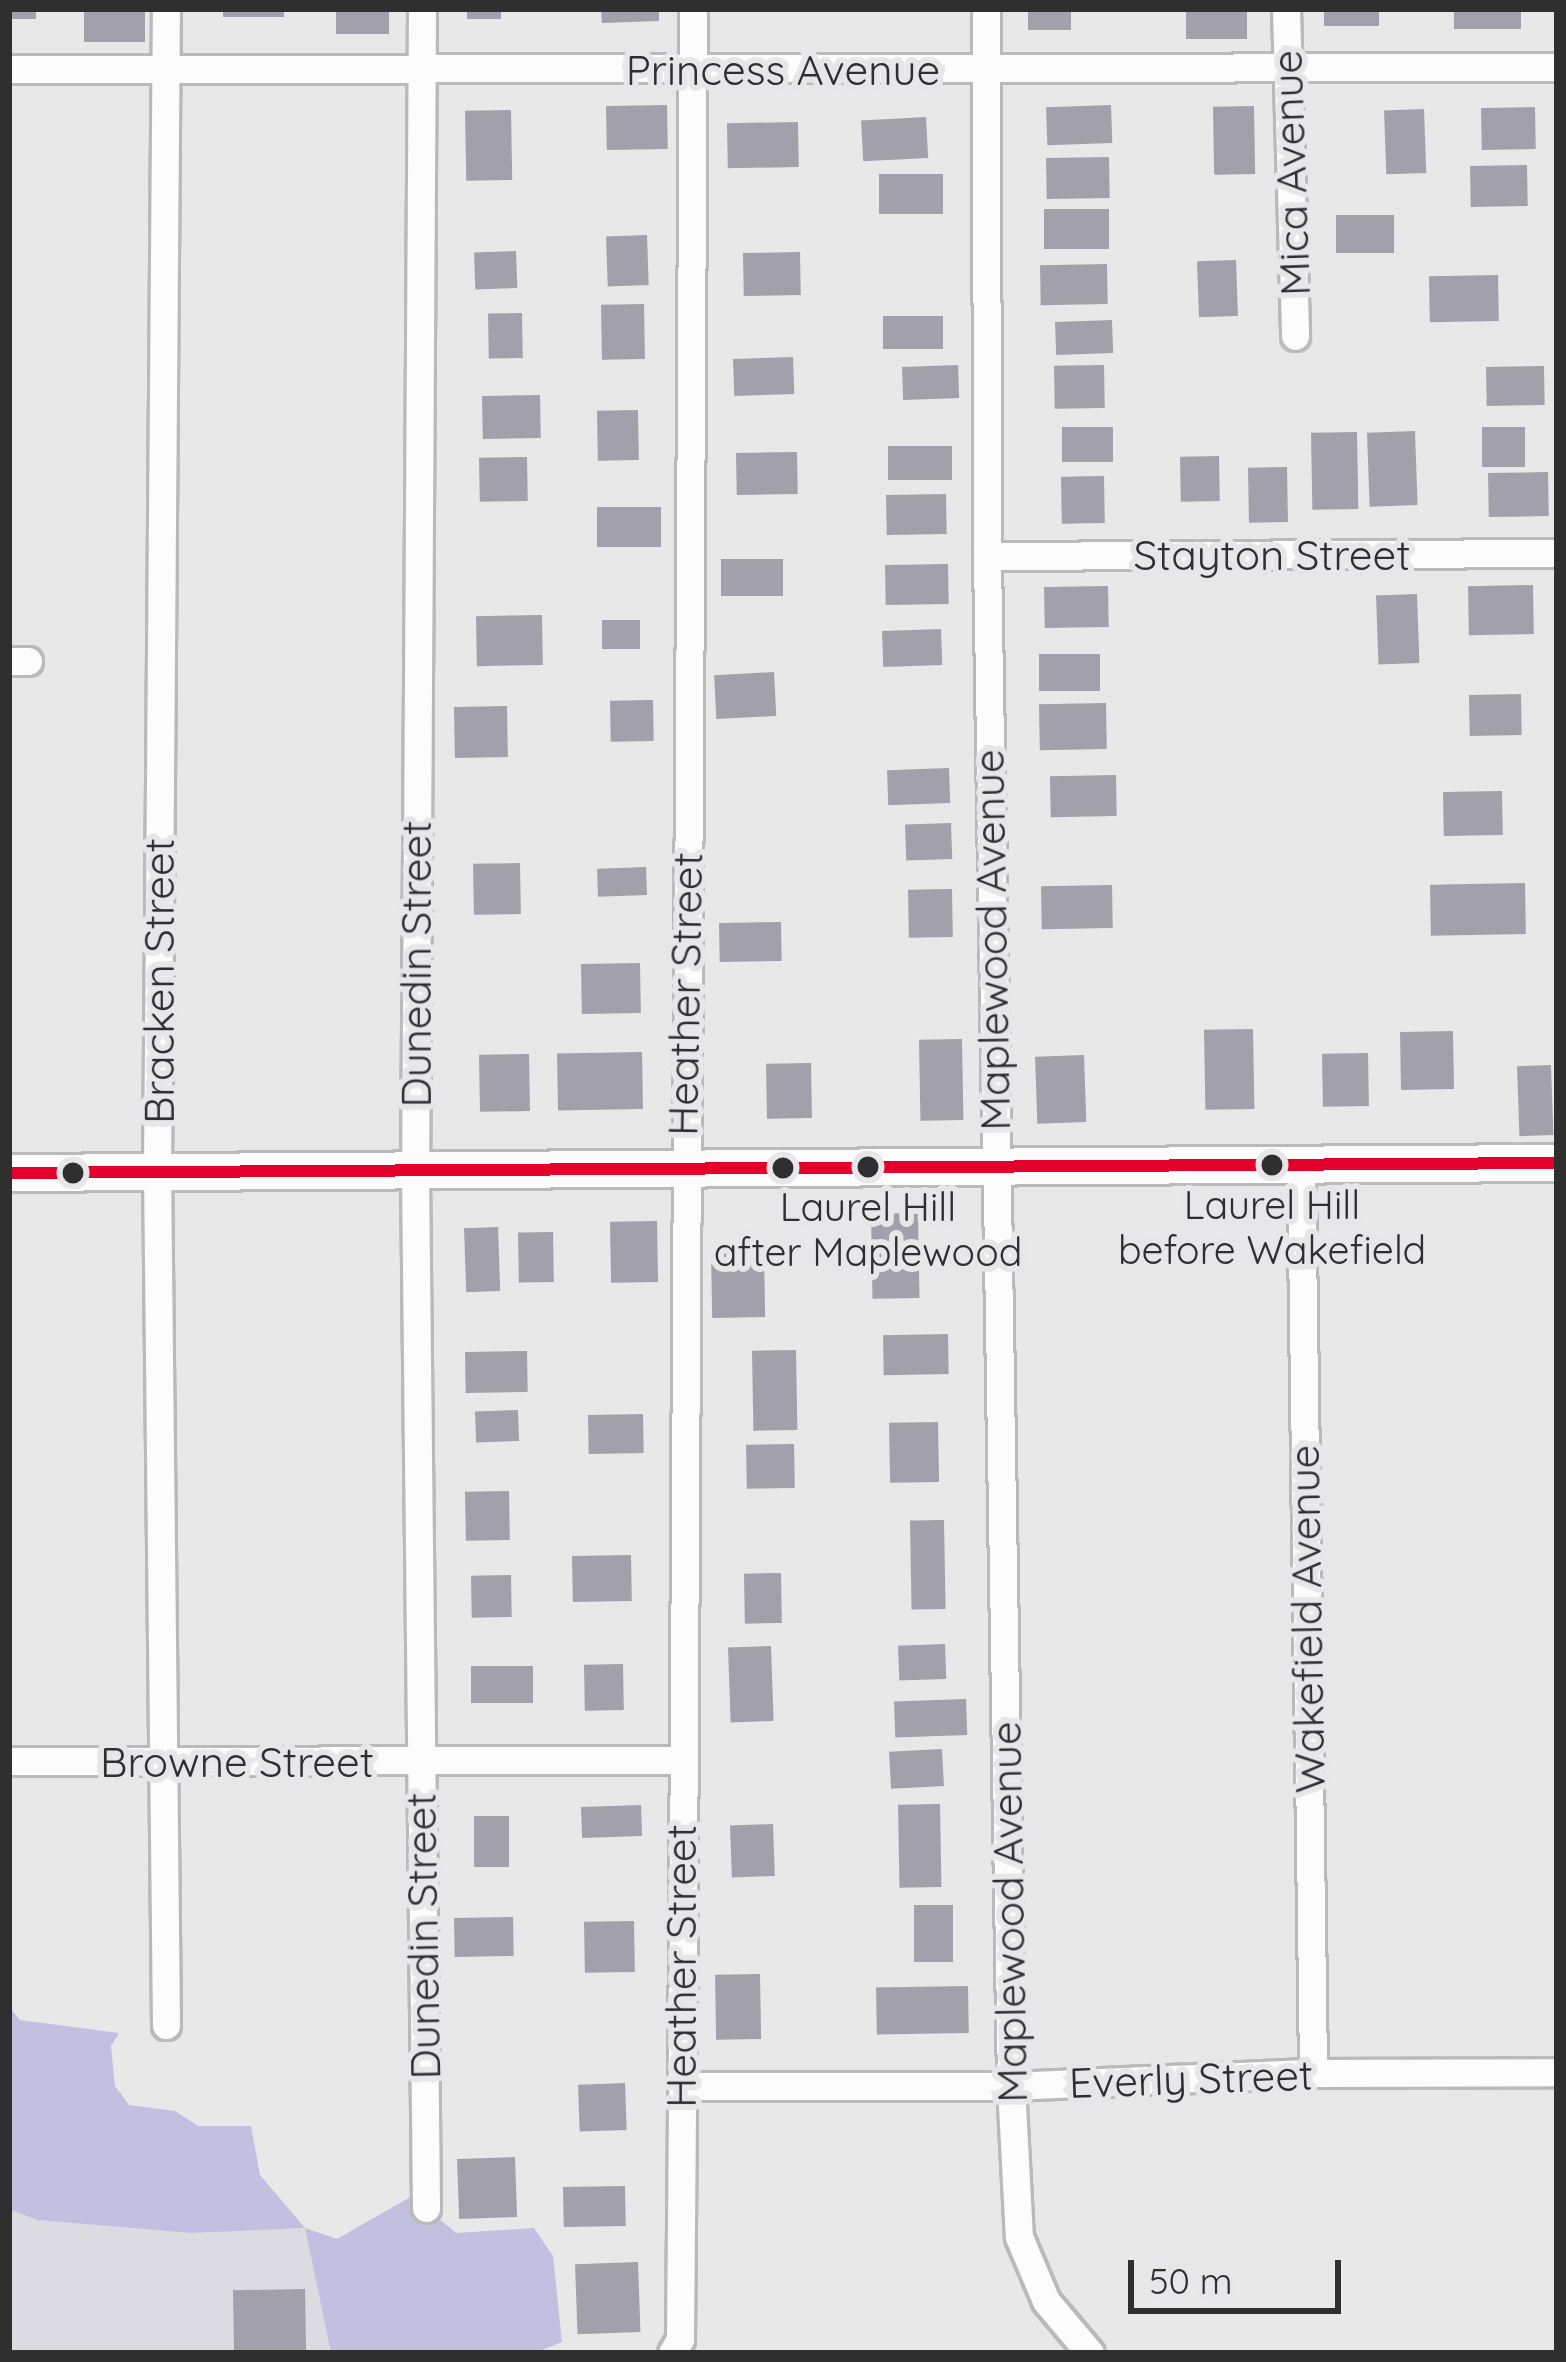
<!DOCTYPE html>
<html>
<head>
<meta charset="utf-8">
<style>
	body { margin:0 }
	#map { position:relative; width:1566px; height:2362px; overflow:hidden; background:#e8e8e9; font-family:Quicksand,sans-serif }
	div>[style] { position:absolute }
	[style*='--x'] { left:calc(var(--x)*1px); top:calc(var(--y)*1px); width:calc(var(--w)*1px); rotate:calc(var(--a)*1deg) }
	.built>* { inset:0; background:#dcdbe2 }
	.forest>* { inset:0; background:#c3bfe1 }
	.building>* { inset:0; background:#a2a1ab; transform-origin:0 0 }
	.roads { filter:drop-shadow(3px 0 #bababb) drop-shadow(-3px 0 #bababb) drop-shadow(0 3px #bababb) drop-shadow(0 -3px #bababb) }
	.minor>* { height:27px; margin:-13.5px; padding:0 13.5px; transform-origin:13.5px; border-radius:13.5px; background:#fcfcfc }
	.tertiary>* { height:36px; margin:-18px; padding:0 18px; transform-origin:18px; border-radius:18px; background:#fcfcfc }
	.bus-1>* { height:12px; margin:-6px; padding:0 6px; transform-origin:6px; border-radius:6px; background:#e4002b }
	.dots>* { width:33px; height:33px; translate:-50% -50%; box-sizing:border-box; border:6px solid #e7e7ea; border-radius:50% }
	span { translate:-50% -50%; white-space:nowrap; text-align:center; line-height:1.15; -webkit-text-stroke:12px #e7e7ea; paint-order:stroke }
	.bus-label { font-size:39px; color:#2f2f30 }
	.street-label { font-size:42px; color:#2f2f30 }
	.frame { position:absolute; inset:0; border:12px solid #2f2f30; pointer-events:none }
	.scale { position:absolute; left:1128px; top:2260px; width:213px; height:54px; box-sizing:border-box; border:6px solid #2f2f30; border-top:0; padding-left:15px; font-size:36px; line-height:42px; white-space:nowrap; color:#2f2f30; -webkit-text-stroke:9px #e7e7ea; paint-order:stroke }
</style>
</head>
<body>
<div id="map">
	<div class="built">
		<div style="clip-path:polygon(9px 2209px,37px 2220px,191px 2233px,305px 2228px,331px 2353px,9px 2353px)"></div>
	</div>
	<div class="forest">
		<div style="clip-path:polygon(9px 2007px,20px 2020px,119px 2033px,111px 2046px,115px 2086px,129px 2105px,175px 2111px,198px 2126px,251px 2126px,260px 2175px,305px 2228px,337px 2239px,412px 2196px,456px 2233px,534px 2228px,553px 2256px,562px 2342px,534px 2353px,331px 2353px,305px 2228px,191px 2233px,37px 2220px,9px 2209px)"></div>
	</div>
	<div class="building">
		<div style="left:9px;top:9px;width:27px;height:10px"></div>
		<div style="left:84px;top:9px;width:61px;height:33px"></div>
		<div style="left:223px;top:9px;width:61px;height:8px"></div>
		<div style="left:336px;top:9px;width:53px;height:25px"></div>
		<div style="left:467px;top:9px;width:34px;height:10px"></div>
		<div style="clip-path:polygon(601px 9px,659px 9px,659px 21px,602px 23px)"></div>
		<div style="left:1028px;top:9px;width:43px;height:21px"></div>
		<div style="left:1186px;top:9px;width:61px;height:30px"></div>
		<div style="left:1324px;top:9px;width:55px;height:17px"></div>
		<div style="left:1454px;top:9px;width:67px;height:20px"></div>
		<div style="left:667px;top:105px;width:44px;height:61px;rotate:89deg"></div>
		<div style="left:1111px;top:105px;width:38px;height:65px;rotate:88deg"></div>
		<div style="left:1254px;top:106px;width:68px;height:41px;rotate:89deg"></div>
		<div style="left:1535px;top:107px;width:42px;height:54px;rotate:89deg"></div>
		<div style="left:1424px;top:109px;width:64px;height:40px;rotate:88deg"></div>
		<div style="left:511px;top:110px;width:70px;height:46px;rotate:89deg"></div>
		<div style="left:926px;top:117px;width:41px;height:65px;rotate:87deg"></div>
		<div style="left:798px;top:122px;width:45px;height:71px;rotate:89deg"></div>
		<div style="left:1109px;top:157px;width:41px;height:63px;rotate:89deg"></div>
		<div style="left:1527px;top:165px;width:41px;height:57px;rotate:89deg"></div>
		<div style="left:943px;top:174px;width:40px;height:64px;rotate:90deg"></div>
		<div style="left:1109px;top:209px;width:40px;height:65px;rotate:90deg"></div>
		<div style="left:1394px;top:215px;width:38px;height:58px;rotate:90deg"></div>
		<div style="left:647px;top:235px;width:50px;height:41px;rotate:88deg"></div>
		<div style="left:516px;top:251px;width:37px;height:42px;rotate:88deg"></div>
		<div style="left:800px;top:252px;width:43px;height:57px;rotate:89deg"></div>
		<div style="left:1236px;top:260px;width:56px;height:39px;rotate:88deg"></div>
		<div style="left:1107px;top:264px;width:40px;height:67px;rotate:89deg"></div>
		<div style="left:1498px;top:275px;width:46px;height:69px;rotate:89deg"></div>
		<div style="left:644px;top:304px;width:55px;height:43px;rotate:89deg"></div>
		<div style="left:522px;top:313px;width:45px;height:34px;rotate:89deg"></div>
		<div style="left:943px;top:316px;width:33px;height:60px;rotate:90deg"></div>
		<div style="left:1112px;top:320px;width:33px;height:57px;rotate:88deg"></div>
		<div style="left:793px;top:357px;width:37px;height:60px;rotate:88deg"></div>
		<div style="left:958px;top:365px;width:33px;height:56px;rotate:88deg"></div>
		<div style="left:1104px;top:365px;width:43px;height:50px;rotate:89deg"></div>
		<div style="left:1544px;top:366px;width:39px;height:58px;rotate:89deg"></div>
		<div style="left:540px;top:395px;width:43px;height:58px;rotate:89deg"></div>
		<div style="left:638px;top:410px;width:50px;height:41px;rotate:89deg"></div>
		<div style="left:1113px;top:427px;width:35px;height:51px;rotate:90deg"></div>
		<div style="left:1482px;top:427px;width:43px;height:40px"></div>
		<div style="left:1415px;top:431px;width:74px;height:48px;rotate:88deg"></div>
		<div style="left:1357px;top:432px;width:77px;height:46px;rotate:89deg"></div>
		<div style="left:952px;top:446px;width:34px;height:64px;rotate:90deg"></div>
		<div style="left:797px;top:452px;width:42px;height:61px;rotate:89deg"></div>
		<div style="left:1219px;top:456px;width:45px;height:39px;rotate:89deg"></div>
		<div style="left:527px;top:457px;width:44px;height:48px;rotate:89deg"></div>
		<div style="left:1287px;top:467px;width:55px;height:39px;rotate:89deg"></div>
		<div style="left:1548px;top:472px;width:44px;height:60px;rotate:89deg"></div>
		<div style="left:1104px;top:476px;width:47px;height:43px;rotate:89deg"></div>
		<div style="left:946px;top:494px;width:40px;height:60px;rotate:89deg"></div>
		<div style="left:661px;top:507px;width:40px;height:64px;rotate:90deg"></div>
		<div style="left:783px;top:559px;width:37px;height:62px;rotate:90deg"></div>
		<div style="left:948px;top:564px;width:40px;height:63px;rotate:89deg"></div>
		<div style="left:1533px;top:585px;width:49px;height:65px;rotate:89deg"></div>
		<div style="left:1108px;top:586px;width:41px;height:64px;rotate:89deg"></div>
		<div style="left:1417px;top:594px;width:69px;height:41px;rotate:88deg"></div>
		<div style="left:542px;top:615px;width:50px;height:66px;rotate:89deg"></div>
		<div style="left:640px;top:620px;width:29px;height:38px;rotate:90deg"></div>
		<div style="left:941px;top:629px;width:36px;height:59px;rotate:88deg"></div>
		<div style="left:1100px;top:654px;width:37px;height:61px;rotate:90deg"></div>
		<div style="left:774px;top:672px;width:44px;height:60px;rotate:87deg"></div>
		<div style="left:1521px;top:694px;width:41px;height:52px;rotate:89deg"></div>
		<div style="left:653px;top:700px;width:41px;height:43px;rotate:89deg"></div>
		<div style="left:1106px;top:703px;width:46px;height:67px;rotate:89deg"></div>
		<div style="left:507px;top:706px;width:51px;height:53px;rotate:89deg"></div>
		<div style="left:949px;top:768px;width:35px;height:62px;rotate:88deg"></div>
		<div style="left:1116px;top:775px;width:41px;height:66px;rotate:89deg"></div>
		<div style="left:1502px;top:791px;width:44px;height:59px;rotate:89deg"></div>
		<div style="left:951px;top:823px;width:36px;height:46px;rotate:88deg"></div>
		<div style="left:520px;top:863px;width:51px;height:47px;rotate:89deg"></div>
		<div style="left:646px;top:867px;width:28px;height:49px;rotate:88deg"></div>
		<div style="left:1525px;top:883px;width:51px;height:95px;rotate:89deg"></div>
		<div style="left:1112px;top:885px;width:43px;height:71px;rotate:89deg"></div>
		<div style="left:952px;top:889px;width:48px;height:44px;rotate:89deg"></div>
		<div style="left:781px;top:922px;width:39px;height:62px;rotate:89deg"></div>
		<div style="left:640px;top:963px;width:50px;height:59px;rotate:89deg"></div>
		<div style="left:1253px;top:1029px;width:80px;height:49px;rotate:89deg"></div>
		<div style="left:1453px;top:1031px;width:58px;height:53px;rotate:89deg"></div>
		<div style="left:962px;top:1039px;width:81px;height:43px;rotate:89deg"></div>
		<div style="left:642px;top:1052px;width:57px;height:85px;rotate:89deg"></div>
		<div style="left:1368px;top:1053px;width:53px;height:46px;rotate:89deg"></div>
		<div style="left:529px;top:1054px;width:57px;height:50px;rotate:89deg"></div>
		<div style="left:1084px;top:1055px;width:67px;height:49px;rotate:88deg"></div>
		<div style="left:811px;top:1063px;width:55px;height:45px;rotate:89deg"></div>
		<div style="left:1551px;top:1065px;width:70px;height:34px;rotate:88deg"></div>
		<div style="left:918px;top:1213px;width:85px;height:47px;rotate:89deg"></div>
		<div style="left:657px;top:1221px;width:61px;height:47px;rotate:89deg"></div>
		<div style="left:498px;top:1227px;width:64px;height:34px;rotate:88deg"></div>
		<div style="left:553px;top:1232px;width:50px;height:35px;rotate:89deg"></div>
		<div style="left:764px;top:1250px;width:67px;height:53px;rotate:89deg"></div>
		<div style="left:948px;top:1334px;width:40px;height:65px;rotate:89deg"></div>
		<div style="left:796px;top:1350px;width:80px;height:44px;rotate:89deg"></div>
		<div style="left:527px;top:1351px;width:41px;height:62px;rotate:89deg"></div>
		<div style="left:518px;top:1410px;width:31px;height:43px;rotate:88deg"></div>
		<div style="left:643px;top:1414px;width:39px;height:55px;rotate:89deg"></div>
		<div style="left:938px;top:1422px;width:60px;height:49px;rotate:89deg"></div>
		<div style="left:794px;top:1444px;width:44px;height:48px;rotate:89deg"></div>
		<div style="left:509px;top:1491px;width:49px;height:44px;rotate:89deg"></div>
		<div style="left:944px;top:1520px;width:89px;height:34px;rotate:89deg"></div>
		<div style="left:631px;top:1555px;width:46px;height:59px;rotate:89deg"></div>
		<div style="left:781px;top:1573px;width:50px;height:37px;rotate:89deg"></div>
		<div style="left:511px;top:1575px;width:42px;height:40px;rotate:89deg"></div>
		<div style="left:945px;top:1644px;width:35px;height:47px;rotate:88deg"></div>
		<div style="left:771px;top:1646px;width:75px;height:43px;rotate:88deg"></div>
		<div style="left:623px;top:1664px;width:46px;height:39px;rotate:89deg"></div>
		<div style="left:533px;top:1666px;width:37px;height:62px;rotate:90deg"></div>
		<div style="left:966px;top:1699px;width:36px;height:72px;rotate:88deg"></div>
		<div style="left:942px;top:1749px;width:37px;height:53px;rotate:87deg"></div>
		<div style="left:940px;top:1804px;width:83px;height:42px;rotate:89deg"></div>
		<div style="left:641px;top:1805px;width:31px;height:60px;rotate:88deg"></div>
		<div style="left:474px;top:1816px;width:35px;height:51px"></div>
		<div style="left:773px;top:1824px;width:52px;height:43px;rotate:88deg"></div>
		<div style="left:914px;top:1905px;width:39px;height:57px"></div>
		<div style="left:513px;top:1917px;width:39px;height:59px;rotate:89deg"></div>
		<div style="left:634px;top:1921px;width:51px;height:50px;rotate:89deg"></div>
		<div style="left:760px;top:1974px;width:65px;height:45px;rotate:89deg"></div>
		<div style="left:968px;top:1986px;width:47px;height:92px;rotate:89deg"></div>
		<div style="left:625px;top:2083px;width:47px;height:47px;rotate:88deg"></div>
		<div style="left:515px;top:2157px;width:60px;height:58px;rotate:88deg"></div>
		<div style="left:625px;top:2186px;width:40px;height:62px;rotate:89deg"></div>
		<div style="left:638px;top:2262px;width:70px;height:63px;rotate:88deg"></div>
		<div style="left:305px;top:2289px;width:64px;height:72px;rotate:89deg"></div>
	</div>
	<div class="roads">
		<div class="minor">
			<div style="--x:422;--y:9;--w:1163;--a:90.34"></div>
			<div style="--x:415;--y:1172;--w:1036;--a:89.39"></div>
			<div style="--x:986;--y:9;--w:547;--a:89.9"></div>
			<div style="--x:987;--y:556;--w:1530;--a:89.1"></div>
			<div style="--x:1011;--y:2086;--w:151;--a:87"></div>
			<div style="--x:1019;--y:2237;--w:69;--a:67.1"></div>
			<div style="--x:1046;--y:2301;--w:68;--a:49.8"></div>
			<div style="--x:1286;--y:9;--w:327;--a:88.4"></div>
			<div style="--x:9;--y:69;--w:1548;--a:-0.07"></div>
			<div style="--x:987;--y:556;--w:570;--a:-0.3"></div>
			<div style="--x:9;--y:661;--w:19;--a:0"></div>
			<div style="--x:1301;--y:1164;--w:909;--a:89.24"></div>
			<div style="--x:9;--y:1761;--w:671;--a:-0.09"></div>
			<div style="--x:166;--y:2025;--w:853;--a:-90.6"></div>
			<div style="--x:157;--y:1172;--w:1163;--a:-89.56"></div>
			<div style="--x:682;--y:2086;--w:329;--a:0"></div>
			<div style="--x:1011;--y:2086;--w:302;--a:-2.5"></div>
			<div style="--x:1313;--y:2073;--w:244;--a:-0.2"></div>
			<div style="--x:672;--y:2353;--w:16;--a:-60"></div>
			<div style="--x:680;--y:2339;--w:253;--a:-89.5"></div>
			<div style="--x:682;--y:2086;--w:2077;--a:-89.7"></div>
		</div>
		<div class="tertiary">
			<div style="--x:9;--y:1173;--w:1548;--a:-0.37"></div>
		</div>
	</div>
	<div class="bus-1">
		<div style="--x:9;--y:1173;--w:1548;--a:-0.37"></div>
	</div>
	<div class="dots">
		<div style="left:1272px;top:1165px;background:#2f2f30"></div>
		<div style="left:868px;top:1167px;background:#2f2f30"></div>
		<div style="left:783px;top:1168px;background:#2f2f30"></div>
		<div style="left:73px;top:1173px;background:#2f2f30"></div>
	</div>
	<div class="bus-label">
		<span style="left:1272px;top:1228px">Laurel Hill<br>before Wakefield</span>
		<span style="left:868px;top:1230px">Laurel Hill<br>after Maplewood</span>
	</div>
	<div class="street-label">
		<span style="left:783px;top:70px">Princess Avenue</span>
		<span style="left:1291px;top:173px;rotate:-92deg">Mica Avenue</span>
		<span style="left:1272px;top:555px">Stayton Street</span>
		<span style="left:992px;top:940px;rotate:-91deg">Maplewood Avenue</span>
		<span style="left:416px;top:964px;rotate:-90deg">Dunedin Street</span>
		<span style="left:159px;top:981px;rotate:-90deg">Bracken Street</span>
		<span style="left:685px;top:994px;rotate:-89deg">Heather Street</span>
		<span style="left:1307px;top:1619px;rotate:-91deg">Wakefield Avenue</span>
		<span style="left:237px;top:1762px">Browne Street</span>
		<span style="left:1009px;top:1912px;rotate:-91deg">Maplewood Avenue</span>
		<span style="left:423px;top:1936px;rotate:-91deg">Dunedin Street</span>
		<span style="left:681px;top:1966px;rotate:-90deg">Heather Street</span>
		<span style="left:1191px;top:2079px;rotate:-2deg">Everly Street</span>
	</div>
	<div class="frame"></div>
	<div class="scale">50 m</div>
</div>
</body>
</html>
